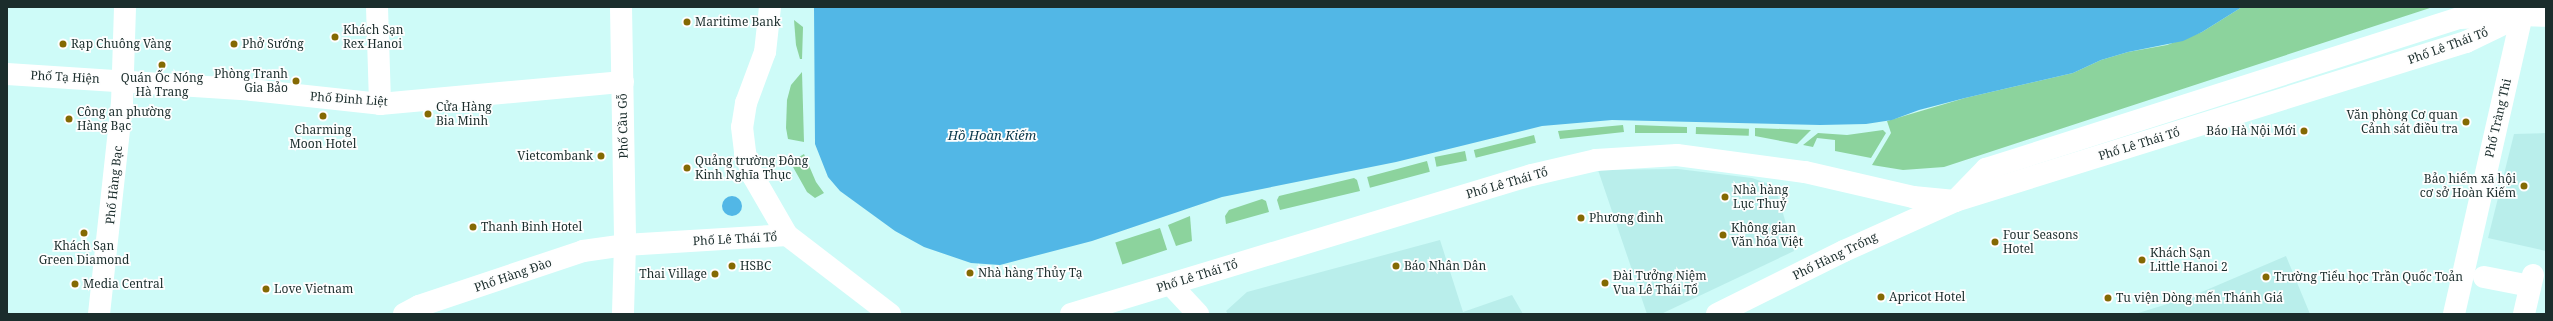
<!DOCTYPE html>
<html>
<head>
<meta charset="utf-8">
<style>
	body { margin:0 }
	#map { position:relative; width:2553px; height:321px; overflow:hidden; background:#cefbf8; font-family:"Noto Serif",serif }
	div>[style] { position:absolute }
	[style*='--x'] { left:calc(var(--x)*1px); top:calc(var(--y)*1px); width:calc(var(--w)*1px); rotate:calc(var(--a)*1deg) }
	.built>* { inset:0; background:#b9eeeb }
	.green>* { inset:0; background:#8cd39d; transform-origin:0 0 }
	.water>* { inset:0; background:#52b7e6 }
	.round { border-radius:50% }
	.minor>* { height:22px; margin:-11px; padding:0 11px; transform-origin:11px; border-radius:11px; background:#fff }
	.tertiary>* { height:22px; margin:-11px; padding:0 11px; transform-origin:11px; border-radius:11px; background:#fff }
	.secondary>* { height:22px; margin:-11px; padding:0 11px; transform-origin:11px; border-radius:11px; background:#fff }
	.dots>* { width:11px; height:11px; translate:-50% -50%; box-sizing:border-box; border:2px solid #fefefe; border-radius:50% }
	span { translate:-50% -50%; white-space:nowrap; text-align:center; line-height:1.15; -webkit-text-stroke:3.5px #fefefe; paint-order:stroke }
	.poi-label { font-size:12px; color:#1b2d2c }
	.left { translate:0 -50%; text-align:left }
	.right { translate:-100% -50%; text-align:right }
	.street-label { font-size:12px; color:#1b2d2c }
	.water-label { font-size:13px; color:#073649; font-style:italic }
	.frame { position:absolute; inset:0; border:8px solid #1b2d2c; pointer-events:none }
</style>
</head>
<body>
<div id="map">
	<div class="built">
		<div style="clip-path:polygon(2546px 133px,2546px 251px,2488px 238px,2514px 134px)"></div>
		<div style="clip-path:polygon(1678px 169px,1752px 178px,1775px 186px,1794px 251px,1661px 314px,1647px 314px,1598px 170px)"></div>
		<div style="clip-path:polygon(1440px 240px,1463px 312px,1512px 295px,1523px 314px,1228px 314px,1226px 311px,1247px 292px)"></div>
		<div style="clip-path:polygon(2286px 256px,2310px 314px,2135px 314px,2190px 297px)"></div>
	</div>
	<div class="green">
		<div style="clip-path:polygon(2242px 7px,2433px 7px,1944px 167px,1903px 170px,1872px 165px,1891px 133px,1887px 121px,1965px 98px,2073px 73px,2101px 60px,2128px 52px,2167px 45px,2202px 32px)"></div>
		<div style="clip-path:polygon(794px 20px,803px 27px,802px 59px,800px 59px,796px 45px)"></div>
		<div style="clip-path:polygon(802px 72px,804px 142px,788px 139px,786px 128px,787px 100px,791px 85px)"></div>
		<div style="clip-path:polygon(1623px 125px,1624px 132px,1560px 139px,1558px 131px)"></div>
		<div style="clip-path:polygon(1635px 125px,1687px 127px,1687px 133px,1635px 133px)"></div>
		<div style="left:1696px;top:127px;width:53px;height:7px;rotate:2deg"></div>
		<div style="clip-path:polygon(1755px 128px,1811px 130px,1797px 144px,1755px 136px)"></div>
		<div style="clip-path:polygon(1883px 130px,1886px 133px,1871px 158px,1835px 151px,1835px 140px,1817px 138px,1813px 147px,1803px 145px,1818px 133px,1847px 135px)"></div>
		<div style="left:1534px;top:135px;width:8px;height:62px;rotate:76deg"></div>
		<div style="left:1465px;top:151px;width:10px;height:31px;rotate:79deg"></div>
		<div style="clip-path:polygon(804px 154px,816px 182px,824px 193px,815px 198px,807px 192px,793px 167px,794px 160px)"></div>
		<div style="left:1427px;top:161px;width:11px;height:62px;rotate:75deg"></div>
		<div style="clip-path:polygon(1354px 178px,1357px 180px,1360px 191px,1280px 210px,1277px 200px,1279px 196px)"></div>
		<div style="clip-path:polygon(1262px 199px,1266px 201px,1269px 212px,1226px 224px,1225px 216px,1229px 210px)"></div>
		<div style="clip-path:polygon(1190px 216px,1192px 241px,1176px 246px,1168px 225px)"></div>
		<div style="left:1160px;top:228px;width:23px;height:47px;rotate:72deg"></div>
	</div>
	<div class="water">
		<div style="clip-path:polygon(814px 7px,2242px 7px,2202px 32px,2183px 41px,2128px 52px,2101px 60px,2073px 73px,1965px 98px,1919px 110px,1892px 120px,1866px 124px,1820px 125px,1612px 120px,1542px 126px,1396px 162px,1222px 197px,1092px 241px,1000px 265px,971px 263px,924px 247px,895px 231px,840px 191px,828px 177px,815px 144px)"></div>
		<div class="round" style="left:722px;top:196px;width:20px;height:20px"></div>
	</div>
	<div class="minor">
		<div style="--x:377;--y:7;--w:97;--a:88.2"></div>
		<div style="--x:7;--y:74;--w:246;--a:3.7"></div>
		<div style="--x:252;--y:90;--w:129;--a:6.2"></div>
		<div style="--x:380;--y:104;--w:244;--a:-5.2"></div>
		<div style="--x:2484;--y:277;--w:47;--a:11.1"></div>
		<div style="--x:1171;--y:285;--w:40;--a:47"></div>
		<div style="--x:99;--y:314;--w:212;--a:-83.8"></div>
		<div style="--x:122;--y:103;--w:96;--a:-88.2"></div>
		<div style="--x:1717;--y:314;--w:142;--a:-26.4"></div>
		<div style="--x:1844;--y:251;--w:122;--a:-24.2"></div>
		<div style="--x:2524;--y:314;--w:40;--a:-77"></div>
	</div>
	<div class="tertiary">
		<div style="--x:621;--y:7;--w:238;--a:89"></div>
		<div style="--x:625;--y:245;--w:69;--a:91.7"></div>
		<div style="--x:1955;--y:201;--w:45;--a:-45.9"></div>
		<div style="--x:1986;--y:169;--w:497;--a:-17.7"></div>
		<div style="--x:2460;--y:18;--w:62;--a:-2.8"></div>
		<div style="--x:404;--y:314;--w:17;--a:-28"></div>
		<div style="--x:419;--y:306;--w:173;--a:-18.5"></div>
		<div style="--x:583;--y:251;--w:42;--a:-8.1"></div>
		<div style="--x:625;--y:245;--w:162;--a:-3.5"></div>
	</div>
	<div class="secondary">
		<div style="--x:770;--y:7;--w:45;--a:96.3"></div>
		<div style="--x:765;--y:52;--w:54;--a:110.4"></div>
		<div style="--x:746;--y:103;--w:24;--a:99"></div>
		<div style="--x:742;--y:127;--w:26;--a:83"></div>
		<div style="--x:745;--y:153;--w:24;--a:71"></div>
		<div style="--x:753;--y:176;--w:68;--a:60"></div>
		<div style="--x:787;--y:235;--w:130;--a:37.5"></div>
		<div style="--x:1071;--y:314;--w:481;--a:-16.8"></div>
		<div style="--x:1532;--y:175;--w:66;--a:-13.2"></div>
		<div style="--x:1596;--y:160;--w:81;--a:-3.5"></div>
		<div style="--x:1677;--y:155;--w:129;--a:7.6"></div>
		<div style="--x:1805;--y:172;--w:111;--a:13"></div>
		<div style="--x:1913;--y:197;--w:42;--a:5.4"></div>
		<div style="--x:1955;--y:201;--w:535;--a:-17.28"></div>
		<div style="--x:2466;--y:42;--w:62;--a:-25.7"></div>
		<div style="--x:2522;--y:15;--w:24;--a:2"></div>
		<div style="--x:2454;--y:314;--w:315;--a:-77.2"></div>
	</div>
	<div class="dots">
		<div style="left:687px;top:22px;background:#846903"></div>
		<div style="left:335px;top:37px;background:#846903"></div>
		<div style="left:63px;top:44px;background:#846903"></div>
		<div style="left:234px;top:44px;background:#846903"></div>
		<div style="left:162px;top:65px;background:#846903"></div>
		<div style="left:296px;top:81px;background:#846903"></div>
		<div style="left:428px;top:114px;background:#846903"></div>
		<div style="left:323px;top:116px;background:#846903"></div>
		<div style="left:69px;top:119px;background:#846903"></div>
		<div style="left:2466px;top:122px;background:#846903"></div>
		<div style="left:2304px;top:131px;background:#846903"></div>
		<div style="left:601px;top:156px;background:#846903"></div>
		<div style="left:687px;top:168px;background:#846903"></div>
		<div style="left:2524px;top:186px;background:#846903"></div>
		<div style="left:1725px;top:197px;background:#846903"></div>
		<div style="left:1581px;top:218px;background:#846903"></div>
		<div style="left:473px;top:227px;background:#846903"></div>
		<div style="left:84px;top:233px;background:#846903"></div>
		<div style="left:1723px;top:235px;background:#846903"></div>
		<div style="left:1995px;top:242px;background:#846903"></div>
		<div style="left:2142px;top:260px;background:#846903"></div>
		<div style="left:732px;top:266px;background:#846903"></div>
		<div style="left:1396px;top:266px;background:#846903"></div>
		<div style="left:970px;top:273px;background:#846903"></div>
		<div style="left:715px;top:274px;background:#846903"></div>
		<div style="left:2266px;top:277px;background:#846903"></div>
		<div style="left:1605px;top:283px;background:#846903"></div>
		<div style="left:75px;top:284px;background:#846903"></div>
		<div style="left:266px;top:289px;background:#846903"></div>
		<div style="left:1881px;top:297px;background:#846903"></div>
		<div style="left:2108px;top:298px;background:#846903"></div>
	</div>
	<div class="poi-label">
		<span class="left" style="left:695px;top:22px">Maritime Bank</span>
		<span class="left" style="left:343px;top:37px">Khách Sạn<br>Rex Hanoi</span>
		<span class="left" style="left:71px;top:44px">Rạp Chuông Vàng</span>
		<span class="left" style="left:242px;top:44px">Phở Sướng</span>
		<span class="right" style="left:288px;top:81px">Phòng Tranh<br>Gia Bảo</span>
		<span style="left:162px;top:85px">Quán Ốc Nóng<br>Hà Trang</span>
		<span class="left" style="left:436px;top:114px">Cửa Hàng<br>Bia Minh</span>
		<span class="left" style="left:77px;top:119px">Công an phường<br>Hàng Bạc</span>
		<span class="right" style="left:2458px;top:122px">Văn phòng Cơ quan<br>Cảnh sát điều tra</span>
		<span style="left:323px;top:137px">Charming<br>Moon Hotel</span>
		<span class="right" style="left:2296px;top:131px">Báo Hà Nội Mới</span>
		<span class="right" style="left:593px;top:156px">Vietcombank</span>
		<span class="left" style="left:695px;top:168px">Quảng trường Đông<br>Kinh Nghĩa Thục</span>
		<span class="right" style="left:2516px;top:186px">Bảo hiểm xã hội<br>cơ sở Hoàn Kiếm</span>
		<span class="left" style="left:1733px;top:197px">Nhà hàng<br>Lục Thuỷ</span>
		<span class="left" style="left:1589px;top:218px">Phương đình</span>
		<span class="left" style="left:481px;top:227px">Thanh Binh Hotel</span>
		<span class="left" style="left:1731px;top:235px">Không gian<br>Văn hóa Việt</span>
		<span class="left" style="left:2003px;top:242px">Four Seasons<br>Hotel</span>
		<span style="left:84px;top:253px">Khách Sạn<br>Green Diamond</span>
		<span class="left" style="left:2150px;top:260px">Khách Sạn<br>Little Hanoi 2</span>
		<span class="left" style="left:740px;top:266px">HSBC</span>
		<span class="left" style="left:1404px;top:266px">Báo Nhân Dân</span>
		<span class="left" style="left:978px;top:273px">Nhà hàng Thủy Tạ</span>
		<span class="right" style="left:707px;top:274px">Thai Village</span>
		<span class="left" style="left:1613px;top:283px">Đài Tưởng Niệm<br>Vua Lê Thái Tổ</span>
		<span class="left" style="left:2274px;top:277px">Trường Tiểu học Trần Quốc Toản</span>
		<span class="left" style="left:83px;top:284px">Media Central</span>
		<span class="left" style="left:274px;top:289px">Love Vietnam</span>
		<span class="left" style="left:1889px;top:297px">Apricot Hotel</span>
		<span class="left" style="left:2116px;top:298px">Tu viện Dòng mến Thánh Giá</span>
	</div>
	<div class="street-label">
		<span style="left:2448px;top:46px;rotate:-20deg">Phố Lê Thái Tổ</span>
		<span style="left:65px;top:77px;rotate:3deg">Phố Tạ Hiện</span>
		<span style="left:349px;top:99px;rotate:4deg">Phố Đinh Liệt</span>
		<span style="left:2498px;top:118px;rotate:-77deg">Phố Tràng Thi</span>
		<span style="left:623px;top:126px;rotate:-91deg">Phố Cầu Gỗ</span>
		<span style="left:2139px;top:144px;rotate:-17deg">Phố Lê Thái Tổ</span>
		<span style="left:1507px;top:183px;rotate:-16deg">Phố Lê Thái Tổ</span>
		<span style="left:114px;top:185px;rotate:-84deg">Phố Hàng Bạc</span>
		<span style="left:735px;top:239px;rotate:-3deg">Phố Lê Thái Tổ</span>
		<span style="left:1835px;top:256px;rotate:-26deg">Phố Hàng Trống</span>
		<span style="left:513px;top:275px;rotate:-19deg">Phố Hàng Đào</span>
		<span style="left:1197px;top:276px;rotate:-17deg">Phố Lê Thái Tổ</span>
	</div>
	<div class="water-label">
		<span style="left:992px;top:135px">Hồ Hoàn Kiếm</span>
	</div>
	<div class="frame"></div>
</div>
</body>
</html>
